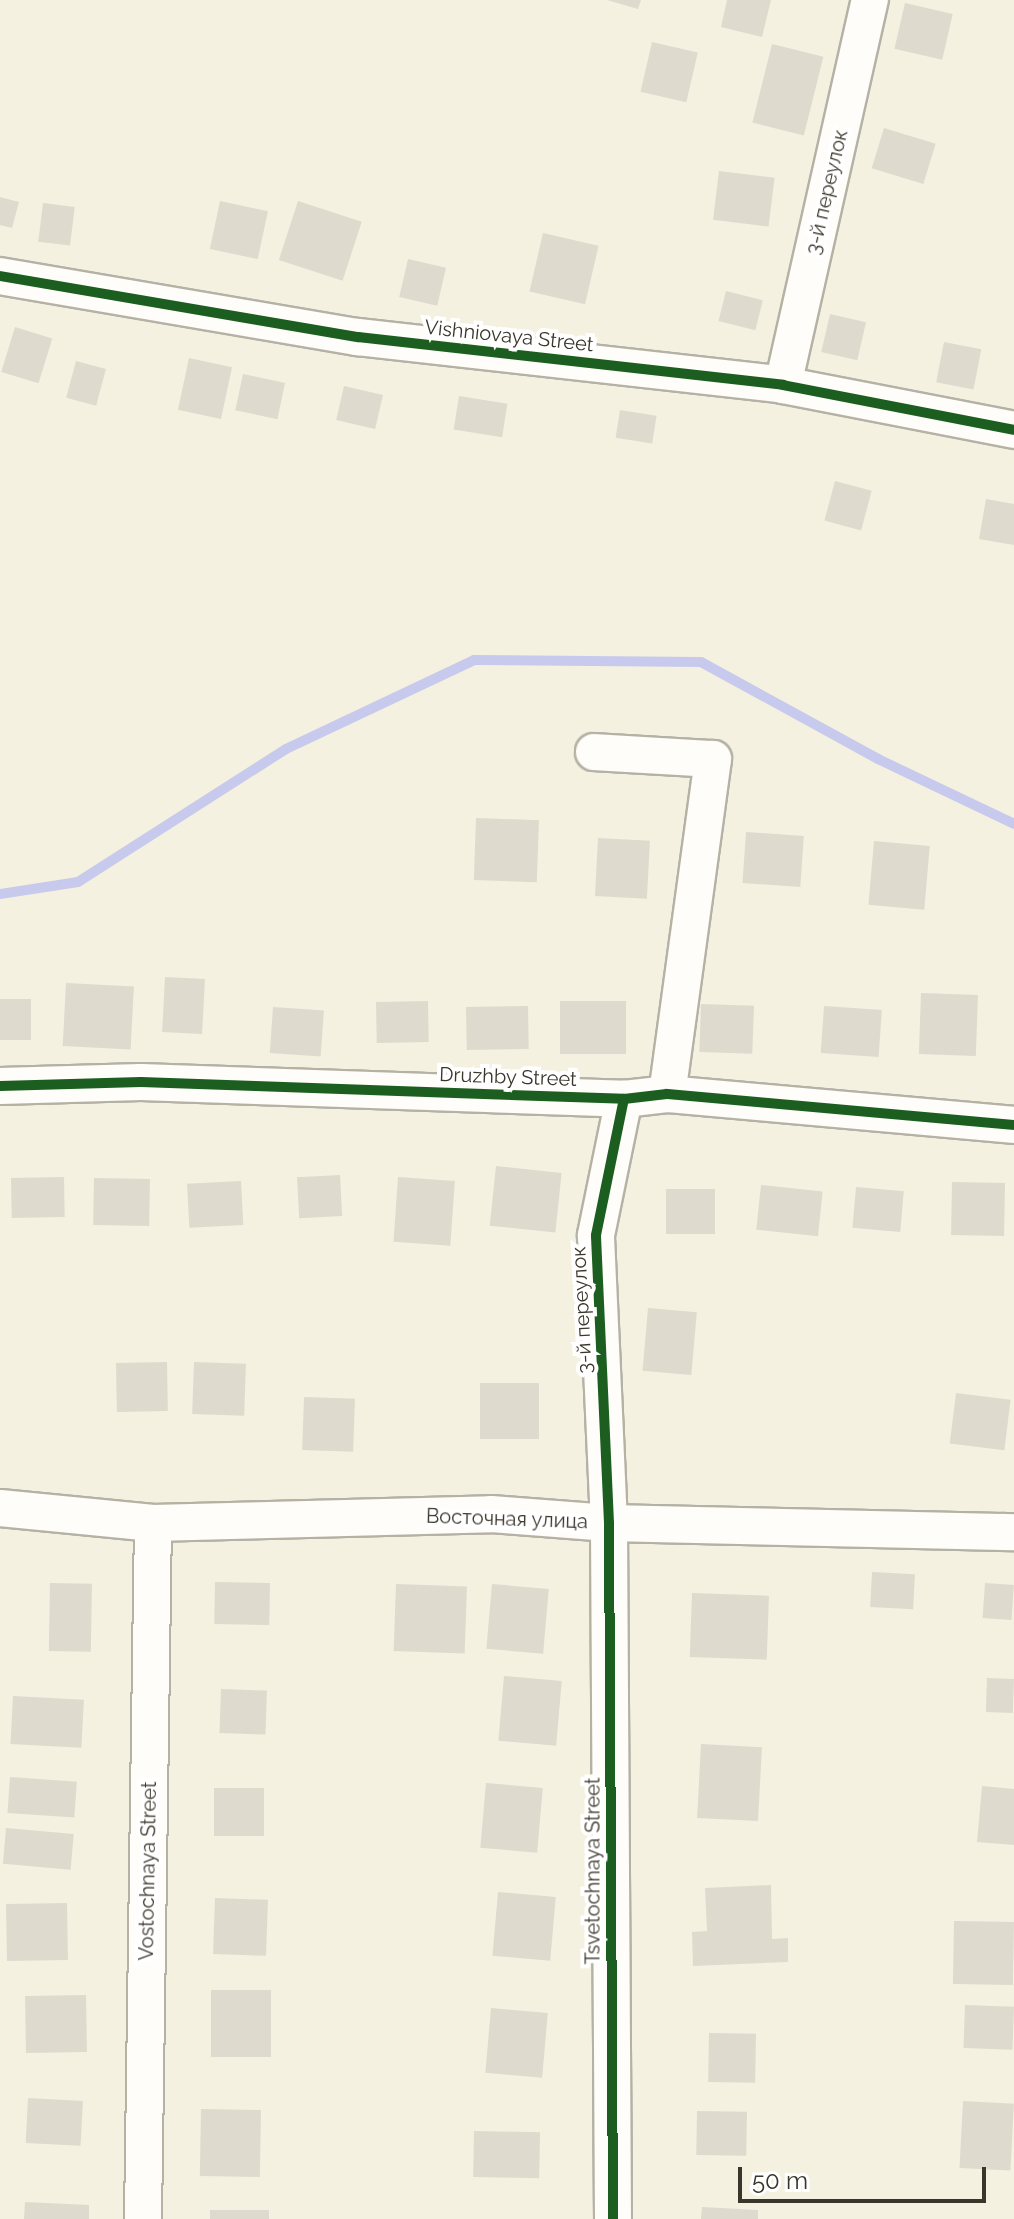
<!DOCTYPE html>
<html>
<head>
<meta charset="utf-8">
<style>
	body { margin:0 }
	#map { position:relative; width:1014px; height:2219px; overflow:hidden; background:#f5f1e0; font-family:Raleway,sans-serif }
	div>[style] { position:absolute }
	[style*='--x'] { left:calc(var(--x)*1px); top:calc(var(--y)*1px); width:calc(var(--w)*1px); rotate:calc(var(--a)*1deg) }
	.stream>* { height:10px; margin:-5px; padding:0 5px; transform-origin:5px; border-radius:5px; background:#c8caed }
	.building>* { inset:0; background:#dedacd; transform-origin:0 0 }
	.roads { filter:drop-shadow(2px 0 #b5b2a5) drop-shadow(-2px 0 #b5b2a5) drop-shadow(0 2px #b5b2a5) drop-shadow(0 -2px #b5b2a5) }
	.minor>* { height:36px; margin:-18px; padding:0 18px; transform-origin:18px; border-radius:18px; background:#fefdfa }
	.cycleway>* { height:10px; margin:-5px; padding:0 5px; transform-origin:5px; border-radius:5px; background:#1b5e20 }
	span { translate:-50% -50%; white-space:nowrap; text-align:center; line-height:1.15; -webkit-text-stroke:8px #fff; paint-order:stroke }
	.street-label { font-size:20px; color:#3a362b }
	.scale { position:absolute; left:738px; top:2167px; width:248px; height:36px; box-sizing:border-box; border:4px solid #3a362b; border-top:0; padding-left:10px; font-size:24px; line-height:28px; white-space:nowrap; color:#3a362b; -webkit-text-stroke:6px #fff; paint-order:stroke }
</style>
</head>
<body>
<div id="map">
	<div class="stream">
		<div style="--x:0;--y:894;--w:79;--a:-8.7"></div>
		<div style="--x:78;--y:882;--w:247;--a:-32.6"></div>
		<div style="--x:286;--y:749;--w:208;--a:-25.3"></div>
		<div style="--x:474;--y:660;--w:227;--a:0.5"></div>
		<div style="--x:701;--y:662;--w:202;--a:28.7"></div>
		<div style="--x:878;--y:759;--w:151;--a:25.5"></div>
	</div>
	<div class="building">
		<div style="clip-path:polygon(607px 0,641px 0,638px 9px)"></div>
		<div style="clip-path:polygon(727px 0,771px 0,762px 37px,721px 27px)"></div>
		<div style="left:905px;top:3px;width:49px;height:47px;rotate:13deg"></div>
		<div style="left:652px;top:42px;width:47px;height:51px;rotate:13deg"></div>
		<div style="left:772px;top:44px;width:53px;height:81px;rotate:14deg"></div>
		<div style="left:884px;top:128px;width:54px;height:42px;rotate:17deg"></div>
		<div style="left:719px;top:171px;width:56px;height:49px;rotate:7deg"></div>
		<div style="clip-path:polygon(0 197px,19px 202px,12px 228px,0 225px)"></div>
		<div style="left:220px;top:201px;width:49px;height:49px;rotate:12deg"></div>
		<div style="left:298px;top:201px;width:67px;height:62px;rotate:18deg"></div>
		<div style="left:43px;top:203px;width:32px;height:39px;rotate:7deg"></div>
		<div style="left:543px;top:233px;width:57px;height:60px;rotate:13deg"></div>
		<div style="left:408px;top:259px;width:39px;height:39px;rotate:13deg"></div>
		<div style="left:726px;top:291px;width:38px;height:31px;rotate:14deg"></div>
		<div style="left:830px;top:314px;width:37px;height:39px;rotate:13deg"></div>
		<div style="left:15px;top:327px;width:39px;height:47px;rotate:17deg"></div>
		<div style="left:944px;top:342px;width:38px;height:41px;rotate:11deg"></div>
		<div style="left:189px;top:358px;width:44px;height:53px;rotate:12deg"></div>
		<div style="left:76px;top:361px;width:31px;height:38px;rotate:15deg"></div>
		<div style="left:243px;top:374px;width:43px;height:37px;rotate:12deg"></div>
		<div style="left:344px;top:386px;width:40px;height:35px;rotate:13deg"></div>
		<div style="left:459px;top:396px;width:49px;height:34px;rotate:9deg"></div>
		<div style="left:620px;top:410px;width:37px;height:28px;rotate:9deg"></div>
		<div style="left:835px;top:481px;width:38px;height:41px;rotate:15deg"></div>
		<div style="clip-path:polygon(986px 499px,1014px 504px,1014px 545px,979px 539px)"></div>
		<div style="left:476px;top:818px;width:63px;height:62px;rotate:2deg"></div>
		<div style="left:746px;top:832px;width:58px;height:51px;rotate:4deg"></div>
		<div style="left:598px;top:838px;width:52px;height:58px;rotate:3deg"></div>
		<div style="left:874px;top:841px;width:56px;height:64px;rotate:5deg"></div>
		<div style="left:165px;top:977px;width:40px;height:55px;rotate:3deg"></div>
		<div style="left:66px;top:983px;width:68px;height:63px;rotate:3deg"></div>
		<div style="left:921px;top:993px;width:57px;height:61px;rotate:2deg"></div>
		<div style="left:0;top:999px;width:31px;height:41px"></div>
		<div style="left:428px;top:1001px;width:41px;height:52px;rotate:89deg"></div>
		<div style="left:560px;top:1001px;width:66px;height:53px"></div>
		<div style="left:701px;top:1004px;width:53px;height:48px;rotate:2deg"></div>
		<div style="left:528px;top:1006px;width:43px;height:62px;rotate:89deg"></div>
		<div style="left:824px;top:1006px;width:58px;height:47px;rotate:4deg"></div>
		<div style="left:273px;top:1007px;width:51px;height:46px;rotate:4deg"></div>
		<div style="left:496px;top:1166px;width:66px;height:60px;rotate:6deg"></div>
		<div style="left:340px;top:1175px;width:41px;height:43px;rotate:87deg"></div>
		<div style="left:64px;top:1177px;width:40px;height:53px;rotate:89deg"></div>
		<div style="left:398px;top:1177px;width:57px;height:65px;rotate:4deg"></div>
		<div style="left:94px;top:1178px;width:56px;height:47px;rotate:1deg"></div>
		<div style="left:241px;top:1181px;width:44px;height:54px;rotate:87deg"></div>
		<div style="left:952px;top:1182px;width:53px;height:53px;rotate:1deg"></div>
		<div style="left:761px;top:1185px;width:62px;height:45px;rotate:6deg"></div>
		<div style="left:856px;top:1187px;width:48px;height:41px;rotate:5deg"></div>
		<div style="left:666px;top:1189px;width:49px;height:45px"></div>
		<div style="left:648px;top:1308px;width:49px;height:63px;rotate:5deg"></div>
		<div style="left:167px;top:1362px;width:49px;height:51px;rotate:89deg"></div>
		<div style="left:194px;top:1362px;width:52px;height:52px;rotate:2deg"></div>
		<div style="left:539px;top:1383px;width:56px;height:59px;rotate:90deg"></div>
		<div style="left:956px;top:1393px;width:55px;height:51px;rotate:7deg"></div>
		<div style="left:304px;top:1397px;width:51px;height:53px;rotate:2deg"></div>
		<div style="left:872px;top:1572px;width:43px;height:35px;rotate:3deg"></div>
		<div style="left:215px;top:1582px;width:55px;height:42px;rotate:1deg"></div>
		<div style="left:50px;top:1583px;width:42px;height:68px;rotate:1deg"></div>
		<div style="left:985px;top:1583px;width:29px;height:35px;rotate:4deg"></div>
		<div style="left:396px;top:1584px;width:71px;height:67px;rotate:2deg"></div>
		<div style="left:492px;top:1584px;width:57px;height:65px;rotate:5deg"></div>
		<div style="left:692px;top:1593px;width:77px;height:64px;rotate:2deg"></div>
		<div style="left:504px;top:1676px;width:58px;height:65px;rotate:5deg"></div>
		<div style="left:987px;top:1678px;width:27px;height:34px;rotate:2deg"></div>
		<div style="left:221px;top:1689px;width:46px;height:44px;rotate:2deg"></div>
		<div style="left:13px;top:1696px;width:71px;height:48px;rotate:3deg"></div>
		<div style="left:701px;top:1744px;width:61px;height:74px;rotate:3deg"></div>
		<div style="left:10px;top:1777px;width:67px;height:36px;rotate:4deg"></div>
		<div style="left:486px;top:1783px;width:57px;height:65px;rotate:5deg"></div>
		<div style="clip-path:polygon(982px 1786px,1014px 1789px,1014px 1845px,977px 1842px)"></div>
		<div style="left:264px;top:1788px;width:48px;height:50px;rotate:90deg"></div>
		<div style="left:6px;top:1828px;width:68px;height:36px;rotate:5deg"></div>
		<div style="clip-path:polygon(771px 1885px,772px 1939px,788px 1938px,788px 1962px,693px 1966px,692px 1932px,707px 1931px,705px 1888px)"></div>
		<div style="left:498px;top:1892px;width:58px;height:64px;rotate:5deg"></div>
		<div style="left:215px;top:1898px;width:53px;height:56px;rotate:2deg"></div>
		<div style="left:67px;top:1903px;width:57px;height:61px;rotate:89deg"></div>
		<div style="left:954px;top:1921px;width:60px;height:63px;rotate:1deg"></div>
		<div style="left:211px;top:1990px;width:60px;height:67px"></div>
		<div style="left:86px;top:1995px;width:57px;height:61px;rotate:89deg"></div>
		<div style="left:965px;top:2005px;width:49px;height:43px;rotate:2deg"></div>
		<div style="left:491px;top:2008px;width:57px;height:65px;rotate:5deg"></div>
		<div style="left:709px;top:2033px;width:47px;height:49px;rotate:1deg"></div>
		<div style="left:28px;top:2098px;width:55px;height:45px;rotate:3deg"></div>
		<div style="left:963px;top:2101px;width:51px;height:67px;rotate:3deg"></div>
		<div style="left:201px;top:2109px;width:60px;height:67px;rotate:1deg"></div>
		<div style="left:697px;top:2111px;width:50px;height:44px;rotate:1deg"></div>
		<div style="left:474px;top:2131px;width:66px;height:46px;rotate:1deg"></div>
		<div style="clip-path:polygon(25px 2202px,89px 2205px,89px 2219px,24px 2219px)"></div>
		<div style="clip-path:polygon(702px 2207px,758px 2210px,758px 2219px,701px 2219px)"></div>
		<div style="left:269px;top:2210px;width:9px;height:59px;rotate:90deg"></div>
	</div>
	<div class="roads">
		<div class="minor">
			<div style="--x:0;--y:276;--w:363;--a:9.7"></div>
			<div style="--x:358;--y:337;--w:428;--a:6.4"></div>
			<div style="--x:783;--y:385;--w:235;--a:11"></div>
			<div style="--x:783;--y:385;--w:395;--a:-77.3"></div>
			<div style="--x:594;--y:752;--w:119;--a:3.4"></div>
			<div style="--x:713;--y:759;--w:338;--a:97.8"></div>
			<div style="--x:0;--y:1086;--w:141;--a:-1.6"></div>
			<div style="--x:141;--y:1082;--w:483;--a:2"></div>
			<div style="--x:624;--y:1099;--w:43;--a:-6.6"></div>
			<div style="--x:667;--y:1094;--w:348;--a:5.1"></div>
			<div style="--x:0;--y:1508;--w:154;--a:5.6"></div>
			<div style="--x:153;--y:1523;--w:338;--a:-1.5"></div>
			<div style="--x:491;--y:1514;--w:118;--a:4.4"></div>
			<div style="--x:609;--y:1523;--w:405;--a:1.3"></div>
			<div style="--x:143;--y:2219;--w:696;--a:-89.18"></div>
			<div style="--x:613;--y:2219;--w:696;--a:-90.33"></div>
			<div style="--x:609;--y:1523;--w:288;--a:-92.6"></div>
			<div style="--x:596;--y:1235;--w:139;--a:-78.4"></div>
		</div>
	</div>
	<div class="cycleway">
		<div style="--x:0;--y:276;--w:363;--a:9.7"></div>
		<div style="--x:358;--y:337;--w:428;--a:6.4"></div>
		<div style="--x:783;--y:385;--w:235;--a:11"></div>
		<div style="--x:0;--y:1086;--w:141;--a:-1.6"></div>
		<div style="--x:141;--y:1082;--w:483;--a:2"></div>
		<div style="--x:624;--y:1099;--w:43;--a:-6.6"></div>
		<div style="--x:667;--y:1094;--w:348;--a:5.1"></div>
		<div style="--x:613;--y:2219;--w:696;--a:-90.33"></div>
		<div style="--x:609;--y:1523;--w:288;--a:-92.6"></div>
		<div style="--x:596;--y:1235;--w:139;--a:-78.4"></div>
	</div>
	<div class="street-label">
		<span style="left:827px;top:192px;rotate:-77deg">3-й переулок</span>
		<span style="left:509px;top:336px;rotate:6deg">Vishniovaya Street</span>
		<span style="left:508px;top:1077px;rotate:2deg">Druzhby Street</span>
		<span style="left:582px;top:1310px;rotate:-93deg">3-й переулок</span>
		<span style="left:507px;top:1519px;rotate:2deg">Восточная улица</span>
		<span style="left:148px;top:1871px;rotate:-89deg">Vostochnaya Street</span>
		<span style="left:593px;top:1871px;rotate:-90deg">Tsvetochnaya Street</span>
	</div>
	<div class="scale">50 m</div>
</div>
</body>
</html>
